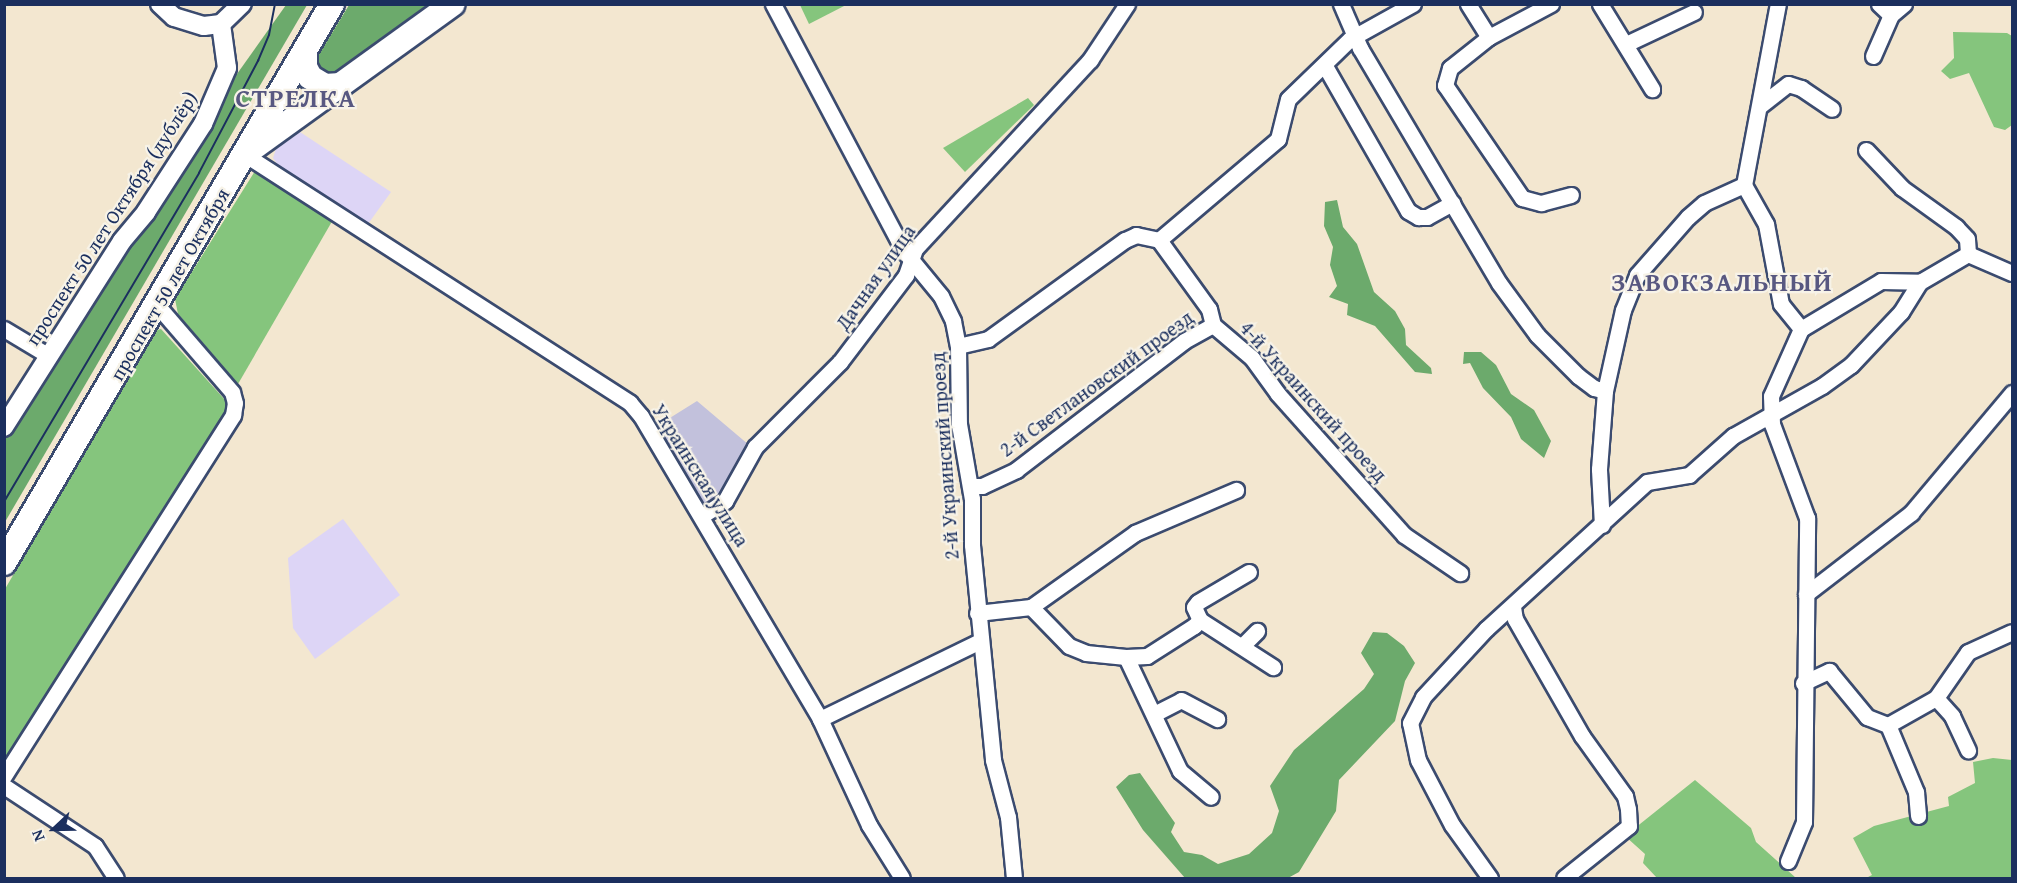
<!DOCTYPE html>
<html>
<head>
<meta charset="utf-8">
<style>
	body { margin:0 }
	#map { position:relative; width:2017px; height:883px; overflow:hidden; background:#f3e7d0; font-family:"Gentium Book Plus",serif }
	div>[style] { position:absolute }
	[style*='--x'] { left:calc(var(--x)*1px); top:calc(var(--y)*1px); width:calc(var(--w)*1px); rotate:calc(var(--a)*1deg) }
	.built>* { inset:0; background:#ddd5f6 }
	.industrial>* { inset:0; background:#c2c1dc }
	.green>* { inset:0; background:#85c57d }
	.forest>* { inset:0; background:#6caa6c }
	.roads { filter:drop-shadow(2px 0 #3b4b6f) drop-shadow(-2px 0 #3b4b6f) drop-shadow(0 2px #3b4b6f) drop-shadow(0 -2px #3b4b6f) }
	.minor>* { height:15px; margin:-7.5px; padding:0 7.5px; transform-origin:7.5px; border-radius:7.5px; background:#fff }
	.tertiary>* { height:18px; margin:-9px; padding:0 9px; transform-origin:9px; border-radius:9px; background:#fff }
	.primary>* { height:24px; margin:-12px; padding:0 12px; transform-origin:12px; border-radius:12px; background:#fff }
	.tram>* { height:1.5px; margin:-0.75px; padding:0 0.75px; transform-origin:0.75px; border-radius:0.75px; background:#1b2f5e }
	span { translate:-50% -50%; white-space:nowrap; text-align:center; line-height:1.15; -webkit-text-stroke:4.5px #f7f3e8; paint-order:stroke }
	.street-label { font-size:20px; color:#1b2f5e }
	.district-label { font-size:26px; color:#585881; font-weight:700; letter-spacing:1.5px }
	.frame { position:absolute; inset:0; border:6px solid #1b2f5e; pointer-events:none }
	.north { position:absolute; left:24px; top:799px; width:60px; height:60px; -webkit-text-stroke:4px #f7f3e8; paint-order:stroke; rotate:248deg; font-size:16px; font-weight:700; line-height:24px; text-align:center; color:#1b2f5e }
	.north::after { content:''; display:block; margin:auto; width:21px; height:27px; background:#1b2f5e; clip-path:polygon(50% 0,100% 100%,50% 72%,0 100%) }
</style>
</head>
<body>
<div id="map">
	<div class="built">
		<div style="clip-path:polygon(300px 132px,391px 192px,368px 224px,278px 165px,273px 158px,276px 149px)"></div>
		<div style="clip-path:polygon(343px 519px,400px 595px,315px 659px,293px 628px,288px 558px)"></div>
	</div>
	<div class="industrial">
		<div style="clip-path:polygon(697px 401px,749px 445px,734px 466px,727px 490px,711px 504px,704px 503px,657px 426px)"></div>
	</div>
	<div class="green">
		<div style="clip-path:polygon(800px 5px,800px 4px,846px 5px,809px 24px)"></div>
		<div style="clip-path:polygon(1953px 32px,2007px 33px,2012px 36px,2012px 125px,2005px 130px,1994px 127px,1969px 73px,1950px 79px,1941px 71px,1954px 58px)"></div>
		<div style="clip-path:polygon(1028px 98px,1034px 105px,965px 172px,943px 148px)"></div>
		<div style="clip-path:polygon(255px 171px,262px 171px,334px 218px,238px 384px,178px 314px,175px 299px)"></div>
		<div style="clip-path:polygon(161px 329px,226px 401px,227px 410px,5px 765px,5px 589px,157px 330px)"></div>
		<div style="clip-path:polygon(1993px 758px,2012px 760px,2012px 878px,1866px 878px,1872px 875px,1853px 838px,1874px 826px,1949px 806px,1948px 797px,1975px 783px,1973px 762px)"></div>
		<div style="clip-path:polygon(1695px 780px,1751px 828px,1756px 842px,1796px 878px,1657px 878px,1643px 863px,1645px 854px,1625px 836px)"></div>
	</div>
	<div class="forest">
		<div style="clip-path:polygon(286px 5px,307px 5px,5px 522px,5px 438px,227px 88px)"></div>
		<div style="clip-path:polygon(349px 5px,431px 5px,330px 77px,320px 76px,315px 61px)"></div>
		<div style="clip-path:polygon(1337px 200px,1343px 227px,1357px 244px,1374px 292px,1395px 311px,1405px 329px,1406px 345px,1431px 368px,1432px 374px,1415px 372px,1375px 326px,1347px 315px,1348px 304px,1329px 297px,1337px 286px,1330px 265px,1333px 247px,1324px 226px,1325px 202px)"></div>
		<div style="clip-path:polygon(1464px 352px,1481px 352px,1496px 365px,1511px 394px,1534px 410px,1551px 441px,1544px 458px,1521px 439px,1511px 417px,1483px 388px,1470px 363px,1463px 364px)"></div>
		<div style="clip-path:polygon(1373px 632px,1387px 633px,1404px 646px,1415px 663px,1405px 681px,1395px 721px,1339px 780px,1336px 811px,1299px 872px,1288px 878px,1185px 878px,1143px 830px,1116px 787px,1129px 775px,1140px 773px,1175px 823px,1171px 832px,1184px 852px,1202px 855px,1218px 864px,1249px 854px,1272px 833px,1279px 811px,1270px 786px,1294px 750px,1364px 689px,1374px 674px,1361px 653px)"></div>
	</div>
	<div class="roads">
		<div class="minor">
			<div style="--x:773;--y:4;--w:280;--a:62.1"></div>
			<div style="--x:904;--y:251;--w:58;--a:50.6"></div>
			<div style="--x:941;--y:296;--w:28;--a:64"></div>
			<div style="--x:953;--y:321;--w:25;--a:79"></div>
			<div style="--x:958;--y:346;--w:78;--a:89.3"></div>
			<div style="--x:959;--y:424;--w:76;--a:80.2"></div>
			<div style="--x:972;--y:499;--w:46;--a:90"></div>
			<div style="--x:972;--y:545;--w:216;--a:84.4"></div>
			<div style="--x:993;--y:760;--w:59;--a:75.3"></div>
			<div style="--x:1008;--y:817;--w:61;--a:84.4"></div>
			<div style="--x:1341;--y:4;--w:48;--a:66.6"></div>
			<div style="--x:1360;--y:48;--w:273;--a:59.4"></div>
			<div style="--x:1499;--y:283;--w:64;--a:53.8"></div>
			<div style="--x:1537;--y:335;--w:58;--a:45"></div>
			<div style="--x:1578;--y:376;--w:20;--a:37"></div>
			<div style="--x:1594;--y:388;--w:11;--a:15"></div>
			<div style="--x:1468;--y:4;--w:39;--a:58"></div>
			<div style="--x:1551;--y:4;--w:70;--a:152"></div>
			<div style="--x:1489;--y:37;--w:50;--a:141.5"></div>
			<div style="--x:1450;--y:68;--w:18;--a:106"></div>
			<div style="--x:1445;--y:85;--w:137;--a:55.7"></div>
			<div style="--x:1522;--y:198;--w:20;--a:15"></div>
			<div style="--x:1541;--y:203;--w:31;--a:-15"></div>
			<div style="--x:1600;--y:4;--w:100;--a:58.5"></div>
			<div style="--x:1879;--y:4;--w:16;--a:43"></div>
			<div style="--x:1626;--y:44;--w:75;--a:-25.2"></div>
			<div style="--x:1873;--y:56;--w:45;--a:-66.3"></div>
			<div style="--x:1891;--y:15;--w:17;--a:-40"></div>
			<div style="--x:1325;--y:66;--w:167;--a:60.2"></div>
			<div style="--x:1408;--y:211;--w:12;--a:31"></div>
			<div style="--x:1418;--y:217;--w:9;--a:0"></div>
			<div style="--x:1427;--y:217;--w:29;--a:-29"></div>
			<div style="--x:1761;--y:105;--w:34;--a:-38"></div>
			<div style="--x:1788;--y:84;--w:14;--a:17"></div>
			<div style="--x:1801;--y:88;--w:37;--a:34"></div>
			<div style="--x:1866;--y:150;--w:52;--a:46.5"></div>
			<div style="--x:1902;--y:188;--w:67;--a:35.8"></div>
			<div style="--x:1956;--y:227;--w:16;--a:47"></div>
			<div style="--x:1967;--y:239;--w:15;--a:86"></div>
			<div style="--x:1968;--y:254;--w:48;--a:23.4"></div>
			<div style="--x:244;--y:154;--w:459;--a:32.8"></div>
			<div style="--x:630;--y:403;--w:17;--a:50"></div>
			<div style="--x:641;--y:416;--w:352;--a:59.4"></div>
			<div style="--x:820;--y:719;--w:117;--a:65.2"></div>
			<div style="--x:869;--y:825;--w:62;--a:58.1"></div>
			<div style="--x:1744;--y:185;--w:45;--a:60.6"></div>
			<div style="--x:1766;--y:224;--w:81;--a:79.4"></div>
			<div style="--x:1781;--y:304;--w:32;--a:51"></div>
			<div style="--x:1159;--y:240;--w:85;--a:54.1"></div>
			<div style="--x:1209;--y:309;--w:16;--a:76"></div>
			<div style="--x:1213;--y:325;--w:51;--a:40.2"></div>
			<div style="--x:1252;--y:358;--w:44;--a:54.2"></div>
			<div style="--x:1278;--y:394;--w:189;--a:48.2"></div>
			<div style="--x:1404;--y:535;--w:68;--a:34.2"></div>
			<div style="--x:1159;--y:240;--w:156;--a:-40.3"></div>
			<div style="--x:1278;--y:139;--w:41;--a:-76"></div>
			<div style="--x:1288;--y:99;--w:86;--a:-44.1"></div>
			<div style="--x:1350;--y:39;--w:72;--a:-29.1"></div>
			<div style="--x:4;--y:329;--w:52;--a:31"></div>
			<div style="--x:958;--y:346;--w:31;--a:-13"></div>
			<div style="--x:988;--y:339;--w:169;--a:-35.9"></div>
			<div style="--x:1125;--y:240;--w:12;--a:-24"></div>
			<div style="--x:1136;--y:235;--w:24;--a:12"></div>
			<div style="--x:971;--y:486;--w:11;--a:0"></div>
			<div style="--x:982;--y:486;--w:38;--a:-25"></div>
			<div style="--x:1016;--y:470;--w:212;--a:-37.5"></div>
			<div style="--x:1184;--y:341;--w:33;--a:-29"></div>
			<div style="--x:703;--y:515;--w:26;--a:-32"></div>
			<div style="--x:725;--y:501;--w:62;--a:-60.9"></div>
			<div style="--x:755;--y:447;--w:120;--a:-45"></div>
			<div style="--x:840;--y:362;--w:109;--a:-52.8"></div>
			<div style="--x:906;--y:275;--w:28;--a:-71"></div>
			<div style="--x:915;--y:249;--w:258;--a:-47.2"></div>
			<div style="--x:1090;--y:60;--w:67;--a:-56.5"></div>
			<div style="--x:1602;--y:525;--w:56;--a:-93.1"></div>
			<div style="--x:1599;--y:469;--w:78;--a:-85.6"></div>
			<div style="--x:1605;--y:391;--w:83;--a:-77.5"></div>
			<div style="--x:1623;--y:310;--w:38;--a:-68"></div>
			<div style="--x:1637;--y:275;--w:77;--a:-48.7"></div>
			<div style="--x:1688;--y:217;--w:21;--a:-41"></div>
			<div style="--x:1704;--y:203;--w:44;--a:-24.2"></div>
			<div style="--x:1744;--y:185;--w:184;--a:-79.4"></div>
			<div style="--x:1806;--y:594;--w:133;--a:-37.6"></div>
			<div style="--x:1911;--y:513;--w:157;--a:-49.9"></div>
			<div style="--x:1031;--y:607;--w:54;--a:45.7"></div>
			<div style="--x:1069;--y:646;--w:18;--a:22"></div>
			<div style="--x:1086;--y:653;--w:40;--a:5.7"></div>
			<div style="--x:1126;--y:657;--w:126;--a:64.7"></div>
			<div style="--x:1180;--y:771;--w:40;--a:40"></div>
			<div style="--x:1513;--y:607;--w:12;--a:81"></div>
			<div style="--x:1515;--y:619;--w:135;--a:60.2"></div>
			<div style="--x:1582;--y:736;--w:74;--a:54.4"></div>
			<div style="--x:1625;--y:796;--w:13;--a:77"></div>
			<div style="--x:1628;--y:809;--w:17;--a:87"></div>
			<div style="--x:1629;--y:826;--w:83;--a:141.3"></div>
			<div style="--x:977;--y:613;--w:54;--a:-6.3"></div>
			<div style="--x:1031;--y:607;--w:128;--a:-35.4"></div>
			<div style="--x:1135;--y:533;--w:110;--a:-23.1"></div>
			<div style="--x:1200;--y:620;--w:87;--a:32.8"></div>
			<div style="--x:1243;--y:645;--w:20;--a:-45"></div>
			<div style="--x:1126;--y:657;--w:21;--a:-3"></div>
			<div style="--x:1147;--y:656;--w:56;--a:-32.6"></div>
			<div style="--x:1194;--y:626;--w:8;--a:-45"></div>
			<div style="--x:1200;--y:620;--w:14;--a:-115"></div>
			<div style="--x:1194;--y:607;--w:6;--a:-51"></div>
			<div style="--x:1198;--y:602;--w:59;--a:-30.5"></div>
			<div style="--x:1803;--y:683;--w:29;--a:-25"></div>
			<div style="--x:1829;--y:671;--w:60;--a:50.4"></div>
			<div style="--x:1867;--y:717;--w:22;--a:21"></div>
			<div style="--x:1888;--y:725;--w:73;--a:67.3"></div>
			<div style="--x:1916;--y:792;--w:24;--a:85"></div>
			<div style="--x:1936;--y:698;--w:24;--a:48"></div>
			<div style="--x:1952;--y:716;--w:38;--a:65"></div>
			<div style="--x:1154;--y:714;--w:30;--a:-27"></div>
			<div style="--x:1181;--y:700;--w:41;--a:27.8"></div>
			<div style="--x:820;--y:719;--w:178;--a:-26"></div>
			<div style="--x:1888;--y:725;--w:55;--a:-29.4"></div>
			<div style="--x:1936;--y:698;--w:56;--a:-55.2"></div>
			<div style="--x:1968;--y:652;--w:48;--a:-24.4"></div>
			<div style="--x:4;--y:776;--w:428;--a:-57.6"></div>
			<div style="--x:233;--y:415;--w:12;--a:-81"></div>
			<div style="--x:235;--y:403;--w:11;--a:-105"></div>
			<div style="--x:232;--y:392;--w:115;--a:-130.8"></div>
			<div style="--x:4;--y:786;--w:109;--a:33.4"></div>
			<div style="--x:95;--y:846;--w:38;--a:57"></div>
			<div style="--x:1788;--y:861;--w:42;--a:-67.7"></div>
			<div style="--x:1804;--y:822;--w:304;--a:-89.4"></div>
			<div style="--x:1807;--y:518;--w:100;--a:-110.4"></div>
			<div style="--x:1772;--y:424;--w:28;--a:-92"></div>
			<div style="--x:1771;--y:396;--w:73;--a:-65.9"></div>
			<div style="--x:1801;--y:329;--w:93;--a:-31"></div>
			<div style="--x:1881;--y:281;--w:39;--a:1"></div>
			<div style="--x:1490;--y:878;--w:65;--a:-125.6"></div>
			<div style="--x:1452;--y:825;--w:73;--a:-117.6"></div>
			<div style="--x:1418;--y:760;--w:38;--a:-102"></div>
			<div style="--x:1410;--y:723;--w:29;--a:-63"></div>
			<div style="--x:1423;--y:697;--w:93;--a:-47.2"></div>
			<div style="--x:1486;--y:629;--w:218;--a:-42.4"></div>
			<div style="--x:1647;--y:482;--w:43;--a:-9.5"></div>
			<div style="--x:1689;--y:475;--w:59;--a:-41.6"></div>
			<div style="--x:1733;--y:436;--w:102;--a:-29.3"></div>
			<div style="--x:1822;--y:386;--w:36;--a:-36"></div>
			<div style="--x:1851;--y:365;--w:73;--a:-46.7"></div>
			<div style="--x:1901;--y:312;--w:36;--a:-58"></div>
			<div style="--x:1920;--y:282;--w:56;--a:-30.3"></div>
		</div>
		<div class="tertiary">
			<div style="--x:160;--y:4;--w:19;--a:43"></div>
			<div style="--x:174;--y:17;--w:31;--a:17"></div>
			<div style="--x:204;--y:26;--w:17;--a:-7"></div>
			<div style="--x:221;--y:24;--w:29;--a:-44"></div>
			<div style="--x:4;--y:427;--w:220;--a:-57.6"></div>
			<div style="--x:122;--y:241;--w:38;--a:-50"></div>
			<div style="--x:146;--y:212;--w:105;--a:-57.1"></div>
			<div style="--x:203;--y:124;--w:61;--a:-66.8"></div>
			<div style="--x:227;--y:68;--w:44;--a:-97.8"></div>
		</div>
		<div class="primary">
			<div style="--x:305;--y:51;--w:16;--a:90"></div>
			<div style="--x:305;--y:67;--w:11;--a:63"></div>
			<div style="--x:310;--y:77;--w:17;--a:31"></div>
			<div style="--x:325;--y:86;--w:16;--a:-4"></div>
			<div style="--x:253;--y:148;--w:246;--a:-35.8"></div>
			<div style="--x:4;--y:563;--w:648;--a:-59.6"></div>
		</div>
	</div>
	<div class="tram">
		<div style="--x:4;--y:502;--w:382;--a:-59.3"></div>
		<div style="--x:199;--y:173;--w:127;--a:-62.2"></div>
		<div style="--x:258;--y:61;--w:28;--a:-67"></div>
		<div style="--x:269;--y:35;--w:32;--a:-79"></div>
	</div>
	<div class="street-label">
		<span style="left:111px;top:218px;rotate:-57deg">проспект 50 лет Октября (дублёр)</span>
		<span style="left:875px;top:277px;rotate:-55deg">Дачная улица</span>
		<span style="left:169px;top:284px;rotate:-60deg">проспект 50 лет Октября</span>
		<span style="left:1096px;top:383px;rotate:-36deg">2-й Светлановский проезд</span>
		<span style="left:1314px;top:401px;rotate:48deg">4-й Украинский проезд</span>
		<span style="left:944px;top:456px;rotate:-94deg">2-й Украинский проезд</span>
		<span style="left:701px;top:475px;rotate:58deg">Украинская улица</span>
	</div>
	<div class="district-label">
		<span style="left:296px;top:98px">СТРЕЛКА</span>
		<span style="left:1722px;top:282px">ЗАВОКЗАЛЬНЫЙ</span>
	</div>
	<div class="frame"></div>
	<div class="north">N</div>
</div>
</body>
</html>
